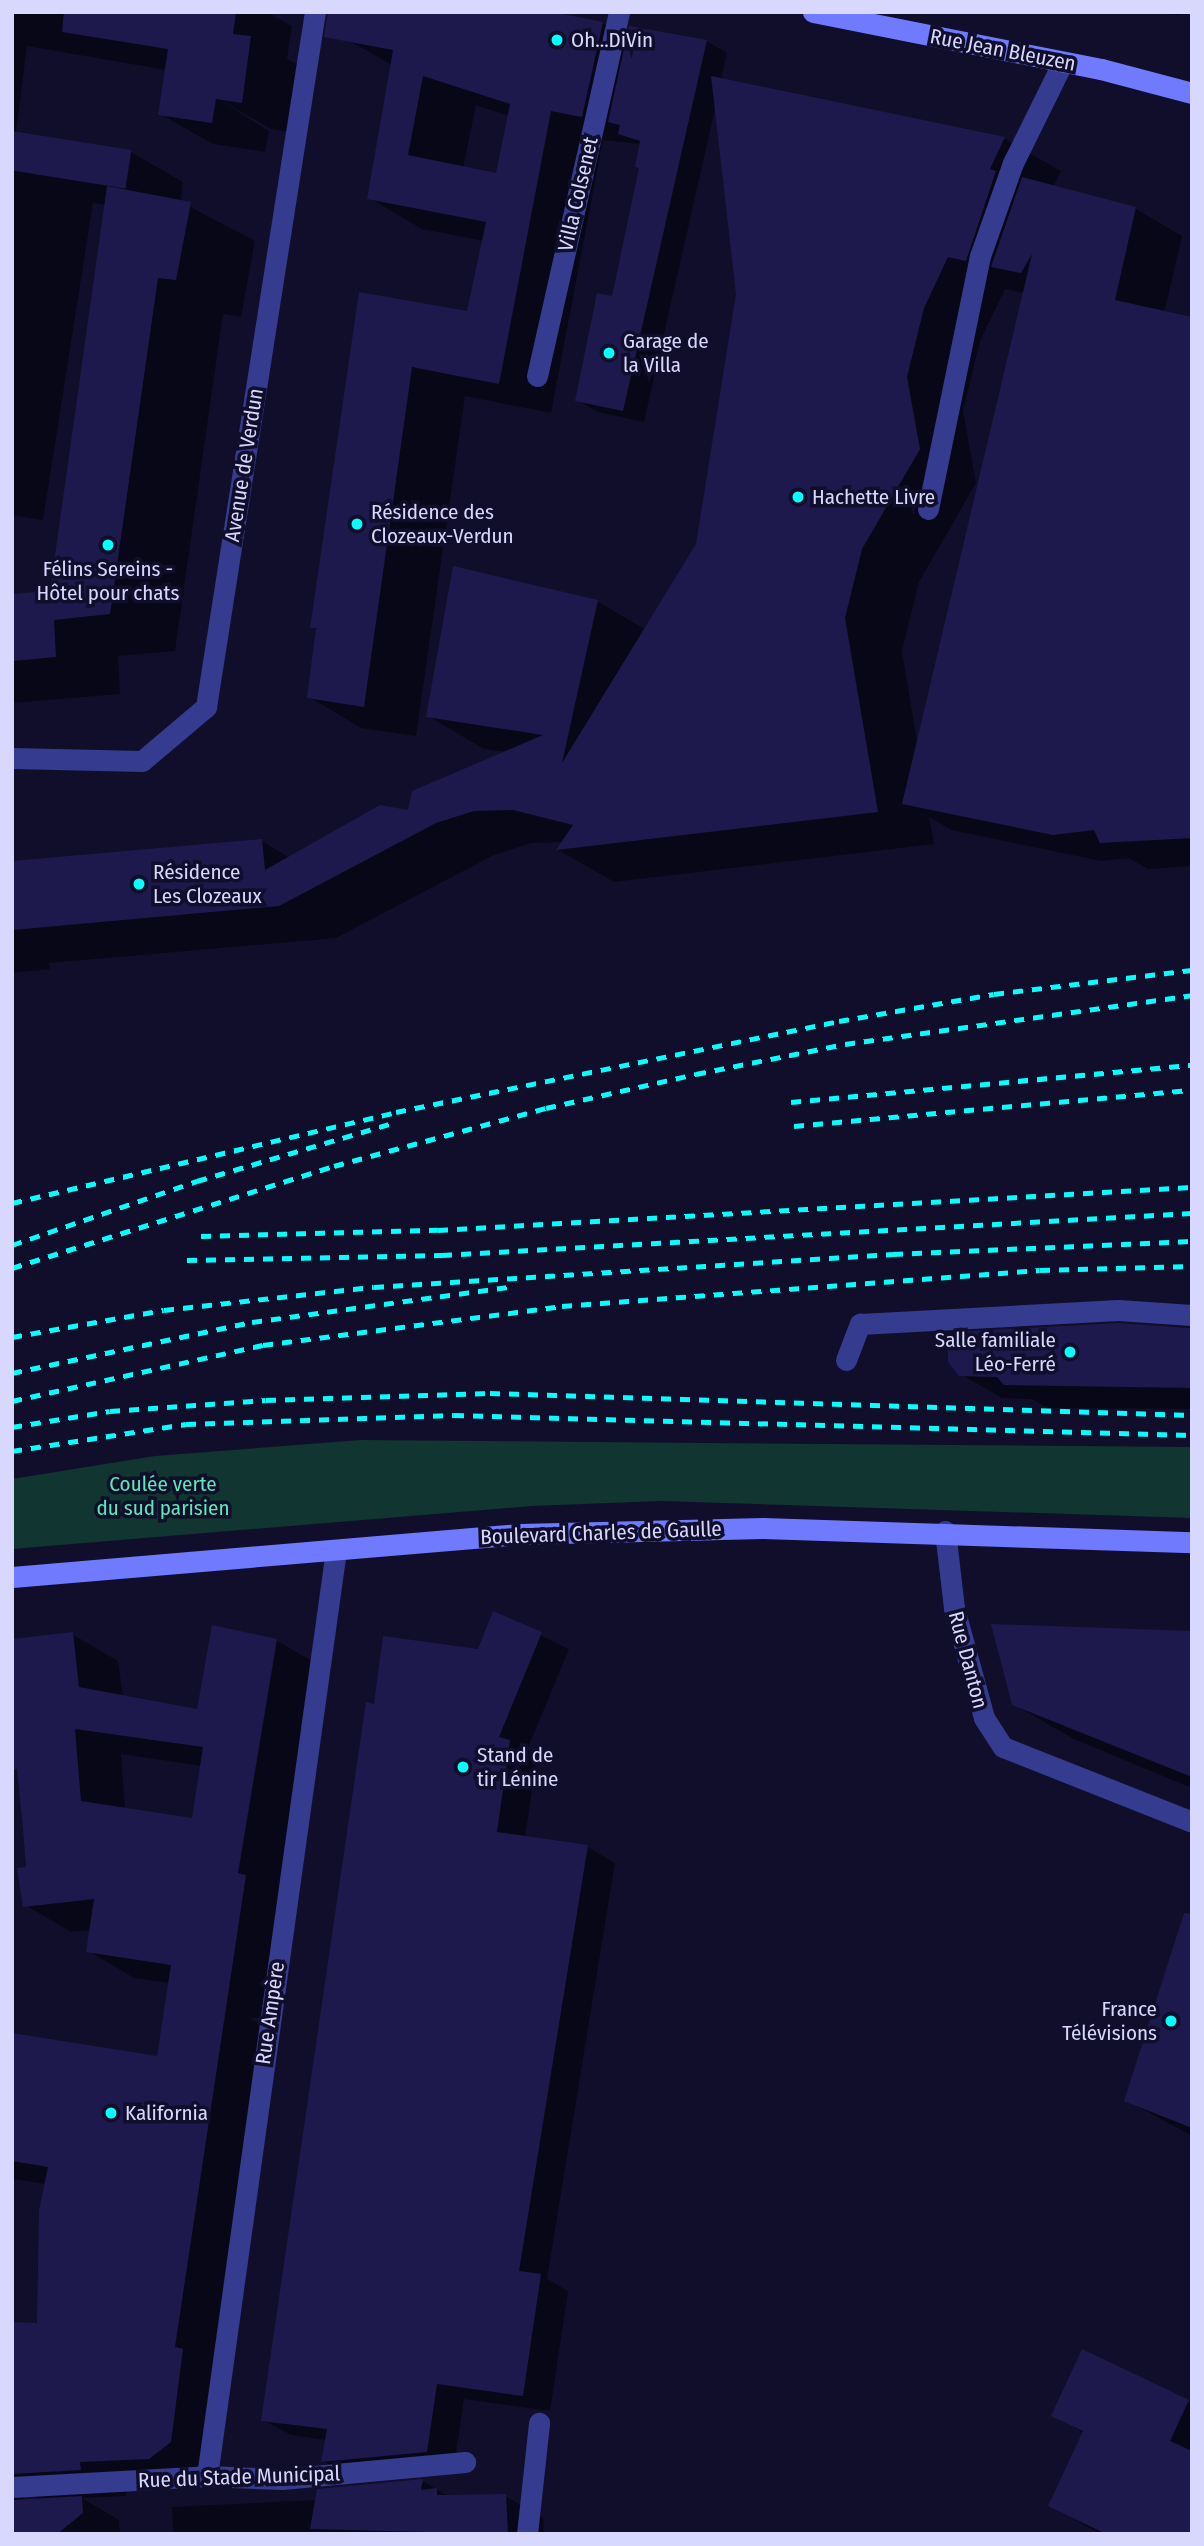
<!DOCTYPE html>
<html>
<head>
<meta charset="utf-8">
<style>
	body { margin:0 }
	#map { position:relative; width:1204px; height:2546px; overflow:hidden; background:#100e2b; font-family:"Fira Sans Condensed",sans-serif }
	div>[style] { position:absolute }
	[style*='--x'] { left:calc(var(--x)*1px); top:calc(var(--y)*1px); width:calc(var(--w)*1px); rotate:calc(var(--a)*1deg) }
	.green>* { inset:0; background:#113530 }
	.shadow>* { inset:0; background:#0007 }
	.building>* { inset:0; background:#1e194d; transform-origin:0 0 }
	.lane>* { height:21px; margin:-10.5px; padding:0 10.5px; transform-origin:10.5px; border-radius:10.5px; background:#353b8e }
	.street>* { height:21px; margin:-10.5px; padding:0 10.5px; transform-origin:10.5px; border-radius:10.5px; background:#353b8e }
	.secondary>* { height:21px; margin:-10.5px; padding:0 10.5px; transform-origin:10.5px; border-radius:10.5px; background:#6f7aff }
	.rail>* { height:5px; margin-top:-2.5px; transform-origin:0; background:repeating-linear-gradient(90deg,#04fffe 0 10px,transparent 0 19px) }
	.dots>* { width:19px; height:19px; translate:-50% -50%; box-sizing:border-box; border:4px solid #100e2b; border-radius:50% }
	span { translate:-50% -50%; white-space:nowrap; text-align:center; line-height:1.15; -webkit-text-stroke:7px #100e2b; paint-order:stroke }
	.poi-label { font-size:21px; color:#d8d8ff }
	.left { translate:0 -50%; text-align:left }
	.right { translate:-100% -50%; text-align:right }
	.street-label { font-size:21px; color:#d8d8ff }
	.park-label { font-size:21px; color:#58eab7 }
	.frame { position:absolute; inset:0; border:14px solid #d8d8ff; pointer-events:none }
</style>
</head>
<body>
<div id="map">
	<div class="green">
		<div style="clip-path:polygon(361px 1440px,1192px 1447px,1192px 1518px,661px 1501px,532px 1506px,12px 1549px,12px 1479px,155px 1456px)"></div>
	</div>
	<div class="shadow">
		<div style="clip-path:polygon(12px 12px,267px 12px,292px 26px,287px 59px,304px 68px,294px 133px,271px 129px,217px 98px,269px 131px,265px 152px,213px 144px,160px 114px,166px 70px,27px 46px,16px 133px,131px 152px,183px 182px,181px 202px,255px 241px,241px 317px,223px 314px,175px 651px,118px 656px,120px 694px,12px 703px,12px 596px,52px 592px,106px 205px,93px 203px,43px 520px,12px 515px)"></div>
		<div style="clip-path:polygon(evenodd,544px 12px,603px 23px,628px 38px,707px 41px,727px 53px,721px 80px,1005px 139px,1061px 171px,1053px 187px,1136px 209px,1182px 236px,1164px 314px,1192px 321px,1192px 866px,1148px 869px,1129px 858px,1101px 861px,951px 830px,929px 817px,934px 844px,614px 882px,558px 850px,563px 842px,531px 843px,494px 855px,336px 938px,49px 963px,50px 969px,12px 973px,12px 863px,262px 841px,290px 858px,410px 812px,507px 752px,484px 749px,428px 716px,597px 601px,646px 630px,698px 545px,738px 294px,716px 105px,644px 422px,598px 412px,577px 400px,613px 298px,641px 169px,641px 144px,603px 140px,551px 413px,465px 396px,416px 736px,361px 728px,309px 697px,317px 630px,312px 627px,361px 294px,468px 313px,484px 241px,422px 229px,369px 198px,392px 65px,348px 40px,544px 12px,476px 105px,509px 116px,497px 175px,463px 168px,476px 105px,544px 12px,1005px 289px,1025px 293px,918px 747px,902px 651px,919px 582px,976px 483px,963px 411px,980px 341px,1005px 289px)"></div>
		<div style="clip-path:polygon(1132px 12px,1181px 12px,1181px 15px)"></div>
		<div style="clip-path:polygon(1118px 1325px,1192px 1327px,1192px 1409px,1047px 1408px,1032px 1399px,1002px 1398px,960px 1374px)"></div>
		<div style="clip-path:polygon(494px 1613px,569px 1649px,527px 1750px,537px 1757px,525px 1838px,588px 1847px,615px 1863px,547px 2279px,568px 2291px,550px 2411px,464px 2399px,454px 2467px,350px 2477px,323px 2461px,326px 2440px,291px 2435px,263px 2420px,375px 1706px,479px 1651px)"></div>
		<div style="clip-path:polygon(1192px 1633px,1192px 1788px,1074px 1739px,1013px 1704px)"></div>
		<div style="clip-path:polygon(evenodd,72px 1634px,118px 1661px,123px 1697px,198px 1711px,276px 1640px,322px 1667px,216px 2468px,126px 2488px,126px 2496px,82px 2498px,119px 2520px,120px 2534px,12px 2534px,12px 2323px,39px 2325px,47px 2184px,12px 2179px,12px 2035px,159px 2058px,170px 1983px,134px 1978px,88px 1951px,91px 1930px,71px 1932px,25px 1905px,72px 1634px,121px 1754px,202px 1766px,194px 1820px,125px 1809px,121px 1754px,72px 1634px,15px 2493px,26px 2493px,39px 2500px,29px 2501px,15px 2493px)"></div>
		<div style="clip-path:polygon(1192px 1942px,1192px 2136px,1126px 2100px)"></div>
		<div style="clip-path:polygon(1188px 2402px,1192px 2404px,1192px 2534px,1101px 2534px,1050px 2506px,1084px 2433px,1054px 2415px)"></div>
		<div style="clip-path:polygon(422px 2481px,449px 2496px,505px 2496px,543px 2518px,544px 2534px,173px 2534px,172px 2507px,317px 2500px)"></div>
	</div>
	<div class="building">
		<div style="clip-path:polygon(64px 12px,236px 12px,233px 34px,251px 36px,242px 103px,216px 99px,212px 123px,158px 115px,168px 49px,62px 32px)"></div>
		<div style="clip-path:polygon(evenodd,328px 12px,553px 12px,603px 22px,582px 117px,551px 111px,499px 384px,412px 367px,364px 707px,307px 698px,316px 628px,310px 628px,359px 292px,467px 311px,486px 222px,367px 199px,393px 50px,324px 37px,328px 12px,423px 76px,510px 104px,496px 173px,408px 155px,423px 76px)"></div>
		<div style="clip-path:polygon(629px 26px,707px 40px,623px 411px,575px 401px,597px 293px,612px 296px,639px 168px,635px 167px,640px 141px,618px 134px,620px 125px,608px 122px)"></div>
		<div style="clip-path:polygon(711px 76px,1005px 137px,990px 169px,996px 171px,966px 261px,948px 257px,924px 308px,907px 377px,920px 449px,862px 549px,845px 618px,878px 812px,556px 850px,573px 825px,513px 810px,474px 811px,436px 823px,279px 906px,12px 930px,12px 861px,262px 839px,265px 870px,380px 805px,408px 810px,412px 791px,543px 735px,426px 717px,453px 566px,598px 600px,562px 763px,696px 544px,736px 294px)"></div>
		<div style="left:12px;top:131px;width:121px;height:39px;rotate:9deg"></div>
		<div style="clip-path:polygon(1022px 177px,1136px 207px,1115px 300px,1192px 317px,1192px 838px,1100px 843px,1094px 830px,1053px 835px,902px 804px,1032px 254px,1021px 273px,991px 267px)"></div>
		<div style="clip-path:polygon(107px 186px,191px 202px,176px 280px,158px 278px,110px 614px,54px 620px,56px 657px,12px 661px,12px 594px,50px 591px)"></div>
		<div style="clip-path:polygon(1118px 1323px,1192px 1328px,1192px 1388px,1004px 1385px,997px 1377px,959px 1376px,948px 1362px,948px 1338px,956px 1332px)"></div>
		<div style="clip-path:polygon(493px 1611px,542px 1632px,499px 1737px,510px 1740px,497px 1832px,588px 1845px,519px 2271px,541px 2274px,523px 2396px,437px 2384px,427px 2452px,321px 2462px,327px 2429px,261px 2421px,366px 1702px,374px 1704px,383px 1636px,478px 1649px)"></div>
		<div style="clip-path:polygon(991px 1624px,1192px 1631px,1192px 1777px,1012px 1705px)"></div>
		<div style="clip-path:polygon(evenodd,212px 1625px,277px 1639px,238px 1873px,246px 1875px,175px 2347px,183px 2349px,171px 2442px,149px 2459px,80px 2462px,81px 2470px,12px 2474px,12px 2322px,37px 2323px,39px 2210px,48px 2167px,12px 2161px,12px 2033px,157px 2056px,171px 1965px,86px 1952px,94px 1899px,23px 1907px,17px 1868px,26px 1867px,23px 1828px,17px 1769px,12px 1770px,12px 1639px,73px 1632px,79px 1687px,197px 1709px,212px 1625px,75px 1729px,203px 1747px,192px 1818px,81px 1801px,75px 1729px)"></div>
		<div style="clip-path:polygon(1184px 1913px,1192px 1914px,1192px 2128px,1124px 2101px)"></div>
		<div style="clip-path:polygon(1082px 2349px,1189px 2400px,1170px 2441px,1192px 2451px,1192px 2534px,1106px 2534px,1048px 2506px,1083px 2431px,1051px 2416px)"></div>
		<div style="clip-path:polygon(423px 2479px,421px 2490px,437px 2488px,437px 2495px,506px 2494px,508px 2534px,310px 2529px,317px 2489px)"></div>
		<div style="clip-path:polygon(82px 2496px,83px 2513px,57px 2534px,12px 2534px,12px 2500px)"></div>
	</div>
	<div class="lane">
		<div style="--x:928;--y:509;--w:258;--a:-78.4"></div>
		<div style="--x:980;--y:256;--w:99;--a:-70.5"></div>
		<div style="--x:1013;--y:163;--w:113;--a:-63.7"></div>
		<div style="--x:846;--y:1360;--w:39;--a:-69"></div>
		<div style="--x:860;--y:1324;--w:258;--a:-3.1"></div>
		<div style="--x:1118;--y:1310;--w:74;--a:3.9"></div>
		<div style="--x:527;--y:2534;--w:112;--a:-83.8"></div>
	</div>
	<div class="street">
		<div style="--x:537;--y:376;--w:373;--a:-77.3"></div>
		<div style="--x:12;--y:758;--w:130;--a:1.3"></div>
		<div style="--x:142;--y:761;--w:84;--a:-40.2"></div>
		<div style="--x:206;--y:707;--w:703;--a:-81.09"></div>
		<div style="--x:945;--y:1531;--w:78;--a:83.3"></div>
		<div style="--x:954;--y:1608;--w:114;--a:74.7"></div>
		<div style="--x:984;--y:1718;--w:35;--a:57"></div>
		<div style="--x:1003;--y:1747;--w:203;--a:21.6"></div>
		<div style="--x:207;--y:2476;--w:935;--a:-82.07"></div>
		<div style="--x:12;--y:2487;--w:195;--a:-3.2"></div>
		<div style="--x:207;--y:2476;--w:75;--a:2.3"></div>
		<div style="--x:282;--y:2479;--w:184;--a:-5.3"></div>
	</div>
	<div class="secondary">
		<div style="--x:813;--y:12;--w:294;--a:11.2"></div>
		<div style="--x:1101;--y:69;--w:94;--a:14.8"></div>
		<div style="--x:12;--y:1577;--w:510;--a:-4.84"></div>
		<div style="--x:520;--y:1534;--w:243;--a:-1.4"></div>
		<div style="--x:763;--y:1528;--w:429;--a:1.9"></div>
	</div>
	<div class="rail">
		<div style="--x:791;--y:1102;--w:403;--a:-5.3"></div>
		<div style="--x:794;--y:1126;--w:400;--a:-5.2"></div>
		<div style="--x:12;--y:1203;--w:395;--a:-13.3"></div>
		<div style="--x:396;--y:1112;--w:452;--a:-11.6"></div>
		<div style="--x:839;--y:1021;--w:157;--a:-9.9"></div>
		<div style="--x:994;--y:994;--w:199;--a:-6.9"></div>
		<div style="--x:201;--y:1236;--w:237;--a:-1.5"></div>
		<div style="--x:438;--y:1230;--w:755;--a:-3.26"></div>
		<div style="--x:12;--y:1245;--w:196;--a:-19.1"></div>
		<div style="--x:197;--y:1181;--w:208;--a:-16.5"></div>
		<div style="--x:187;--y:1260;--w:255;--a:-1.1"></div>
		<div style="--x:442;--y:1255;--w:751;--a:-3.21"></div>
		<div style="--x:12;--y:1268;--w:338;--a:-17.6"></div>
		<div style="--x:334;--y:1166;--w:220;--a:-15.3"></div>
		<div style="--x:546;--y:1108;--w:154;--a:-12.8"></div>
		<div style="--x:696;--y:1074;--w:152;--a:-11.4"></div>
		<div style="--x:845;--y:1044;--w:350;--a:-8"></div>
		<div style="--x:12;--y:1337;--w:154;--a:-10.1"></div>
		<div style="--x:164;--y:1310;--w:211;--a:-6.3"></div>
		<div style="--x:374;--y:1287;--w:520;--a:-3.64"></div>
		<div style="--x:893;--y:1254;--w:299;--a:-2.5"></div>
		<div style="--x:12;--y:1373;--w:245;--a:-12"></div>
		<div style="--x:252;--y:1322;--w:265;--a:-7.8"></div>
		<div style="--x:12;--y:1401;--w:257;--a:-12.6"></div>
		<div style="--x:263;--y:1345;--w:302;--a:-7.4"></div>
		<div style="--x:562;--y:1306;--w:479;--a:-4.3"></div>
		<div style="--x:1040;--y:1270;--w:152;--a:-1.5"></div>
		<div style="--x:12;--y:1427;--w:99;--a:-9.3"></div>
		<div style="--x:110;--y:1411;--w:156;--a:-4"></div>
		<div style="--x:266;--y:1400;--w:224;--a:-1.8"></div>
		<div style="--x:490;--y:1393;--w:702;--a:1.8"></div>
		<div style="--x:12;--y:1451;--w:176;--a:-8.8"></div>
		<div style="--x:186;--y:1424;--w:268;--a:-1.9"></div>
		<div style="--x:454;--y:1415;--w:738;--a:1.55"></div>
	</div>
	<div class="dots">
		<div style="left:557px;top:40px;background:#04fffe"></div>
		<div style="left:609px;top:353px;background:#04fffe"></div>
		<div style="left:798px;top:497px;background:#04fffe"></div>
		<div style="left:357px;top:524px;background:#04fffe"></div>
		<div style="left:108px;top:545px;background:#04fffe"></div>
		<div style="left:139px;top:884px;background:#04fffe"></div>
		<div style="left:1070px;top:1352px;background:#04fffe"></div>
		<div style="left:463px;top:1767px;background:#04fffe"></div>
		<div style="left:1171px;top:2021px;background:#04fffe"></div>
		<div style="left:111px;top:2113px;background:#04fffe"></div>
	</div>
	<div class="poi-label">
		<span class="left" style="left:571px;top:40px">Oh...DiVin</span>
		<span class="left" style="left:623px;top:353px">Garage de<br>la Villa</span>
		<span class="left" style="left:812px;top:497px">Hachette Livre</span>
		<span class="left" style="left:371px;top:524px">Résidence des<br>Clozeaux-Verdun</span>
		<span style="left:108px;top:581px">Félins Sereins -<br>Hôtel pour chats</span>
		<span class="left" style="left:153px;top:884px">Résidence<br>Les Clozeaux</span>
		<span class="right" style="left:1056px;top:1352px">Salle familiale<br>Léo-Ferré</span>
		<span class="left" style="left:477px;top:1767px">Stand de<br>tir Lénine</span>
		<span class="right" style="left:1157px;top:2021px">France<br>Télévisions</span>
		<span class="left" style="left:125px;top:2113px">Kalifornia</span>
	</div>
	<div class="street-label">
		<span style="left:1003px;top:50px;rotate:11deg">Rue Jean Bleuzen</span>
		<span style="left:578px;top:194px;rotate:-77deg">Villa Colsenet</span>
		<span style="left:244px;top:465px;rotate:-81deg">Avenue de Verdun</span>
		<span style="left:601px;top:1533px;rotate:-2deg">Boulevard Charles de Gaulle</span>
		<span style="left:968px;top:1660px;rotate:75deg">Rue Danton</span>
		<span style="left:270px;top:2013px;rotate:-82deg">Rue Ampère</span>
		<span style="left:239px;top:2477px;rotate:-2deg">Rue du Stade Municipal</span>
	</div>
	<div class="park-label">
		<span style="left:163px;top:1496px">Coulée verte<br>du sud parisien</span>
	</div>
	<div class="frame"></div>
</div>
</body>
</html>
